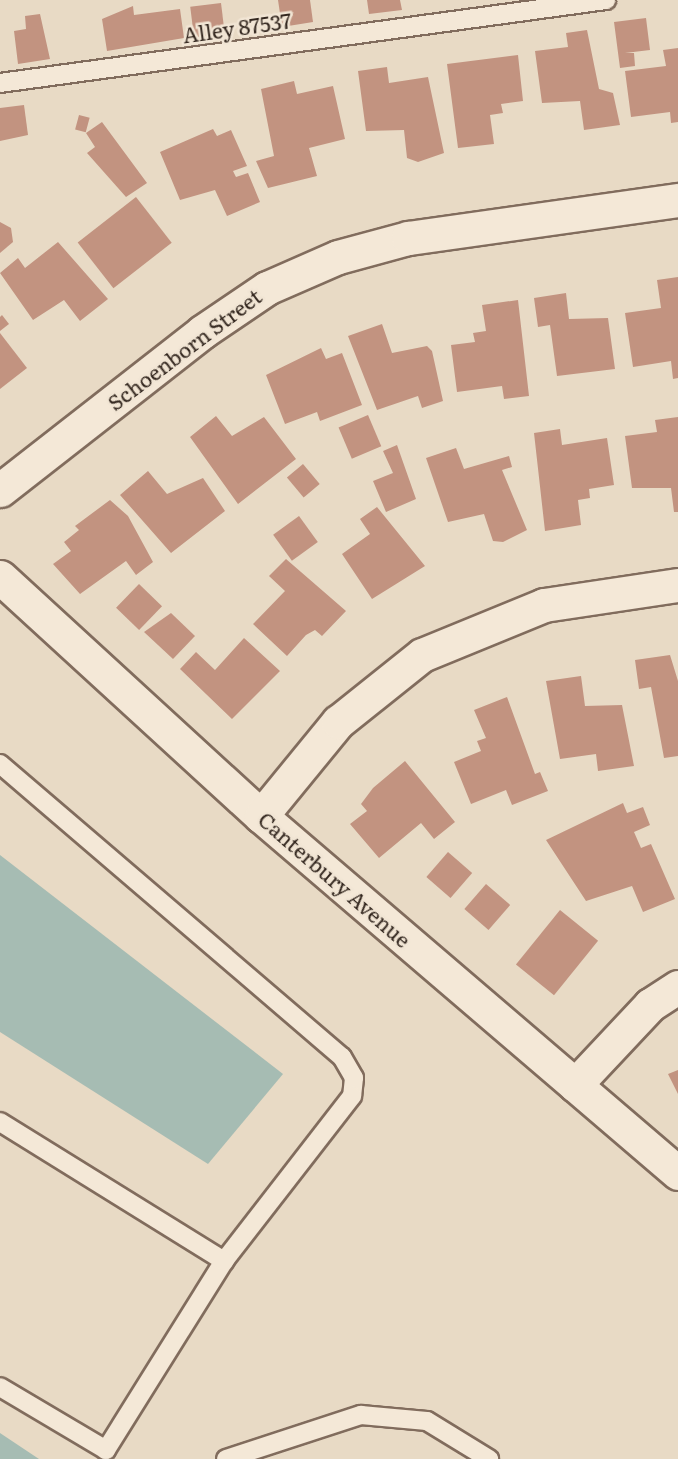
<!DOCTYPE html>
<html>
<head>
<meta charset="utf-8">
<style>
	body { margin:0 }
	#map { position:relative; width:678px; height:1459px; overflow:hidden; background:#e8dac5; font-family:Literata,serif }
	div>[style] { position:absolute }
	[style*='--x'] { left:calc(var(--x)*1px); top:calc(var(--y)*1px); width:calc(var(--w)*1px); rotate:calc(var(--a)*1deg) }
	.water>* { inset:0; background:#a6bcb3 }
	.building>* { inset:0; background:#c29380; transform-origin:0 0 }
	.roads { filter:drop-shadow(2px 0 #816c5d) drop-shadow(-2px 0 #816c5d) drop-shadow(0 2px #816c5d) drop-shadow(0 -2px #816c5d) }
	.lane>* { height:18px; margin:-9px; padding:0 9px; transform-origin:9px; border-radius:9px; background:#f4e8d7 }
	.street>* { height:33px; margin:-16.5px; padding:0 16.5px; transform-origin:16.5px; border-radius:16.5px; background:#f4e8d7 }
	span { translate:-50% -50%; white-space:nowrap; text-align:center; line-height:1.15; -webkit-text-stroke:5px #f1e5d4; paint-order:stroke }
	.street-label { font-size:21px; color:#33271f }
</style>
</head>
<body>
<div id="map">
	<div class="water">
		<div style="clip-path:polygon(0 855px,283px 1074px,208px 1164px,0 1032px)"></div>
		<div style="clip-path:polygon(0 1433px,39px 1459px,0 1459px)"></div>
	</div>
	<div class="building">
		<div style="clip-path:polygon(278px 0,310px 0,313px 22px,282px 27px)"></div>
		<div style="clip-path:polygon(367px 0,400px 0,402px 10px,369px 14px)"></div>
		<div style="left:221px;top:3px;width:31px;height:31px;rotate:83deg"></div>
		<div style="clip-path:polygon(133px 6px,134px 15px,180px 9px,184px 38px,107px 51px,102px 19px)"></div>
		<div style="clip-path:polygon(40px 14px,50px 59px,18px 64px,14px 31px,26px 29px,25px 16px)"></div>
		<div style="clip-path:polygon(646px 18px,650px 50px,625px 53px,634px 53px,635px 66px,620px 68px,614px 22px)"></div>
		<div style="clip-path:polygon(587px 30px,599px 89px,613px 93px,620px 125px,584px 130px,580px 101px,542px 103px,535px 51px,568px 47px,566px 33px)"></div>
		<div style="clip-path:polygon(678px 48px,678px 122px,671px 123px,670px 112px,631px 117px,625px 71px,666px 66px,663px 50px)"></div>
		<div style="clip-path:polygon(518px 55px,523px 101px,501px 104px,503px 113px,490px 115px,494px 144px,458px 148px,447px 64px)"></div>
		<div style="clip-path:polygon(387px 67px,389px 83px,428px 77px,444px 153px,418px 162px,407px 158px,404px 130px,366px 131px,358px 71px)"></div>
		<div style="clip-path:polygon(294px 81px,297px 94px,333px 86px,345px 139px,309px 148px,317px 176px,268px 188px,256px 161px,274px 156px,261px 89px)"></div>
		<div style="clip-path:polygon(24px 105px,28px 135px,0 141px,0 108px)"></div>
		<div style="left:79px;top:115px;width:11px;height:15px;rotate:15deg"></div>
		<div style="clip-path:polygon(102px 122px,147px 183px,126px 197px,87px 153px,95px 147px,86px 133px)"></div>
		<div style="clip-path:polygon(213px 129px,217px 136px,231px 130px,247px 166px,233px 171px,236px 177px,248px 173px,260px 202px,227px 216px,215px 190px,180px 200px,160px 152px)"></div>
		<div style="left:136px;top:197px;width:58px;height:74px;rotate:52deg"></div>
		<div style="clip-path:polygon(0 222px,11px 228px,13px 242px,0 253px)"></div>
		<div style="clip-path:polygon(58px 242px,108px 299px,80px 321px,64px 300px,33px 320px,0 273px,18px 258px,25px 268px)"></div>
		<div style="clip-path:polygon(678px 277px,678px 378px,673px 379px,671px 361px,633px 367px,625px 313px,661px 308px,657px 280px)"></div>
		<div style="clip-path:polygon(566px 293px,569px 319px,608px 318px,615px 369px,557px 376px,550px 325px,538px 327px,534px 298px)"></div>
		<div style="clip-path:polygon(518px 300px,529px 396px,504px 399px,502px 386px,457px 392px,451px 345px,475px 342px,473px 333px,486px 331px,482px 305px)"></div>
		<div style="clip-path:polygon(2px 315px,9px 324px,0 331px,0 317px)"></div>
		<div style="clip-path:polygon(382px 324px,392px 353px,427px 346px,432px 351px,443px 401px,422px 408px,418px 396px,377px 410px,348px 336px)"></div>
		<div style="clip-path:polygon(0 333px,27px 368px,0 389px)"></div>
		<div style="clip-path:polygon(321px 348px,326px 359px,342px 353px,362px 405px,320px 421px,317px 412px,285px 424px,266px 375px)"></div>
		<div style="left:368px;top:415px;width:34px;height:32px;rotate:67deg"></div>
		<div style="clip-path:polygon(216px 416px,232px 436px,264px 417px,296px 459px,238px 504px,190px 437px)"></div>
		<div style="clip-path:polygon(678px 417px,678px 512px,674px 512px,671px 488px,632px 488px,625px 436px,657px 432px,655px 420px)"></div>
		<div style="clip-path:polygon(560px 429px,562px 445px,607px 438px,614px 485px,589px 489px,590px 498px,578px 500px,581px 525px,545px 531px,534px 433px)"></div>
		<div style="clip-path:polygon(397px 445px,416px 499px,386px 512px,373px 481px,393px 473px,383px 451px)"></div>
		<div style="clip-path:polygon(456px 448px,464px 469px,509px 456px,512px 467px,502px 470px,527px 530px,503px 542px,493px 541px,484px 514px,448px 522px,426px 458px)"></div>
		<div style="left:303px;top:464px;width:26px;height:21px;rotate:50deg"></div>
		<div style="clip-path:polygon(148px 471px,167px 494px,203px 478px,225px 511px,171px 553px,120px 495px)"></div>
		<div style="clip-path:polygon(110px 500px,128px 516px,153px 562px,136px 575px,126px 561px,80px 594px,53px 564px,71px 551px,64px 542px,79px 530px,75px 526px)"></div>
		<div style="clip-path:polygon(377px 507px,425px 566px,372px 599px,342px 554px,370px 534px,360px 519px)"></div>
		<div style="left:299px;top:516px;width:32px;height:32px;rotate:54deg"></div>
		<div style="clip-path:polygon(286px 559px,346px 611px,322px 636px,315px 630px,306px 635px,287px 656px,253px 624px,285px 591px,269px 576px)"></div>
		<div style="left:139px;top:584px;width:32px;height:33px;rotate:44deg"></div>
		<div style="clip-path:polygon(171px 613px,195px 636px,173px 659px,144px 632px)"></div>
		<div style="clip-path:polygon(244px 638px,280px 671px,232px 719px,180px 669px,196px 652px,215px 670px)"></div>
		<div style="clip-path:polygon(670px 655px,678px 681px,678px 756px,664px 758px,651px 687px,639px 689px,635px 660px)"></div>
		<div style="clip-path:polygon(581px 676px,585px 706px,622px 705px,634px 766px,598px 771px,596px 754px,560px 759px,546px 681px)"></div>
		<div style="clip-path:polygon(507px 697px,535px 774px,540px 772px,548px 791px,512px 805px,506px 790px,471px 804px,454px 762px,481px 751px,477px 741px,486px 738px,474px 710px)"></div>
		<div style="clip-path:polygon(405px 761px,455px 822px,434px 839px,421px 823px,379px 858px,350px 824px,367px 811px,361px 804px,373px 788px)"></div>
		<div style="clip-path:polygon(623px 803px,627px 813px,643px 807px,650px 825px,634px 832px,641px 848px,651px 844px,675px 899px,643px 912px,632px 886px,586px 901px,546px 840px)"></div>
		<div style="left:448px;top:852px;width:32px;height:33px;rotate:41deg"></div>
		<div style="left:486px;top:884px;width:32px;height:33px;rotate:41deg"></div>
		<div style="left:560px;top:910px;width:49px;height:70px;rotate:39deg"></div>
		<div style="clip-path:polygon(678px 1070px,678px 1094px,668px 1074px)"></div>
	</div>
	<div class="roads">
		<div class="lane">
			<div style="--x:0;--y:83;--w:612;--a:-7.8"></div>
			<div style="--x:0;--y:764;--w:450;--a:40.6"></div>
			<div style="--x:342;--y:1057;--w:24;--a:60"></div>
			<div style="--x:354;--y:1078;--w:18;--a:96"></div>
			<div style="--x:352;--y:1096;--w:209;--a:127.8"></div>
			<div style="--x:224;--y:1261;--w:223;--a:122"></div>
			<div style="--x:106;--y:1450;--w:123;--a:-149.3"></div>
			<div style="--x:0;--y:1122;--w:264;--a:31.8"></div>
			<div style="--x:226;--y:1459;--w:142;--a:-18.1"></div>
			<div style="--x:361;--y:1415;--w:66;--a:5.2"></div>
			<div style="--x:427;--y:1421;--w:73;--a:31.5"></div>
		</div>
		<div class="street">
			<div style="--x:0;--y:490;--w:256;--a:-38"></div>
			<div style="--x:202;--y:332;--w:78;--a:-34.1"></div>
			<div style="--x:267;--y:288;--w:77;--a:-23.6"></div>
			<div style="--x:338;--y:257;--w:73;--a:-15.2"></div>
			<div style="--x:408;--y:238;--w:273;--a:-8"></div>
			<div style="--x:0;--y:577;--w:354;--a:42.5"></div>
			<div style="--x:261;--y:816;--w:549;--a:40.57"></div>
			<div style="--x:261;--y:816;--w:122;--a:-50.7"></div>
			<div style="--x:338;--y:722;--w:107;--a:-38.6"></div>
			<div style="--x:422;--y:655;--w:132;--a:-22.3"></div>
			<div style="--x:544;--y:605;--w:135;--a:-8.5"></div>
			<div style="--x:575;--y:1085;--w:110;--a:-46.8"></div>
			<div style="--x:650;--y:1005;--w:33;--a:-33"></div>
		</div>
	</div>
	<div class="street-label">
		<span style="left:237px;top:27px;rotate:-8deg">Alley 87537</span>
		<span style="left:184px;top:349px;rotate:-37deg">Schoenborn Street</span>
		<span style="left:335px;top:879px;rotate:41deg">Canterbury Avenue</span>
	</div>
</div>
</body>
</html>
